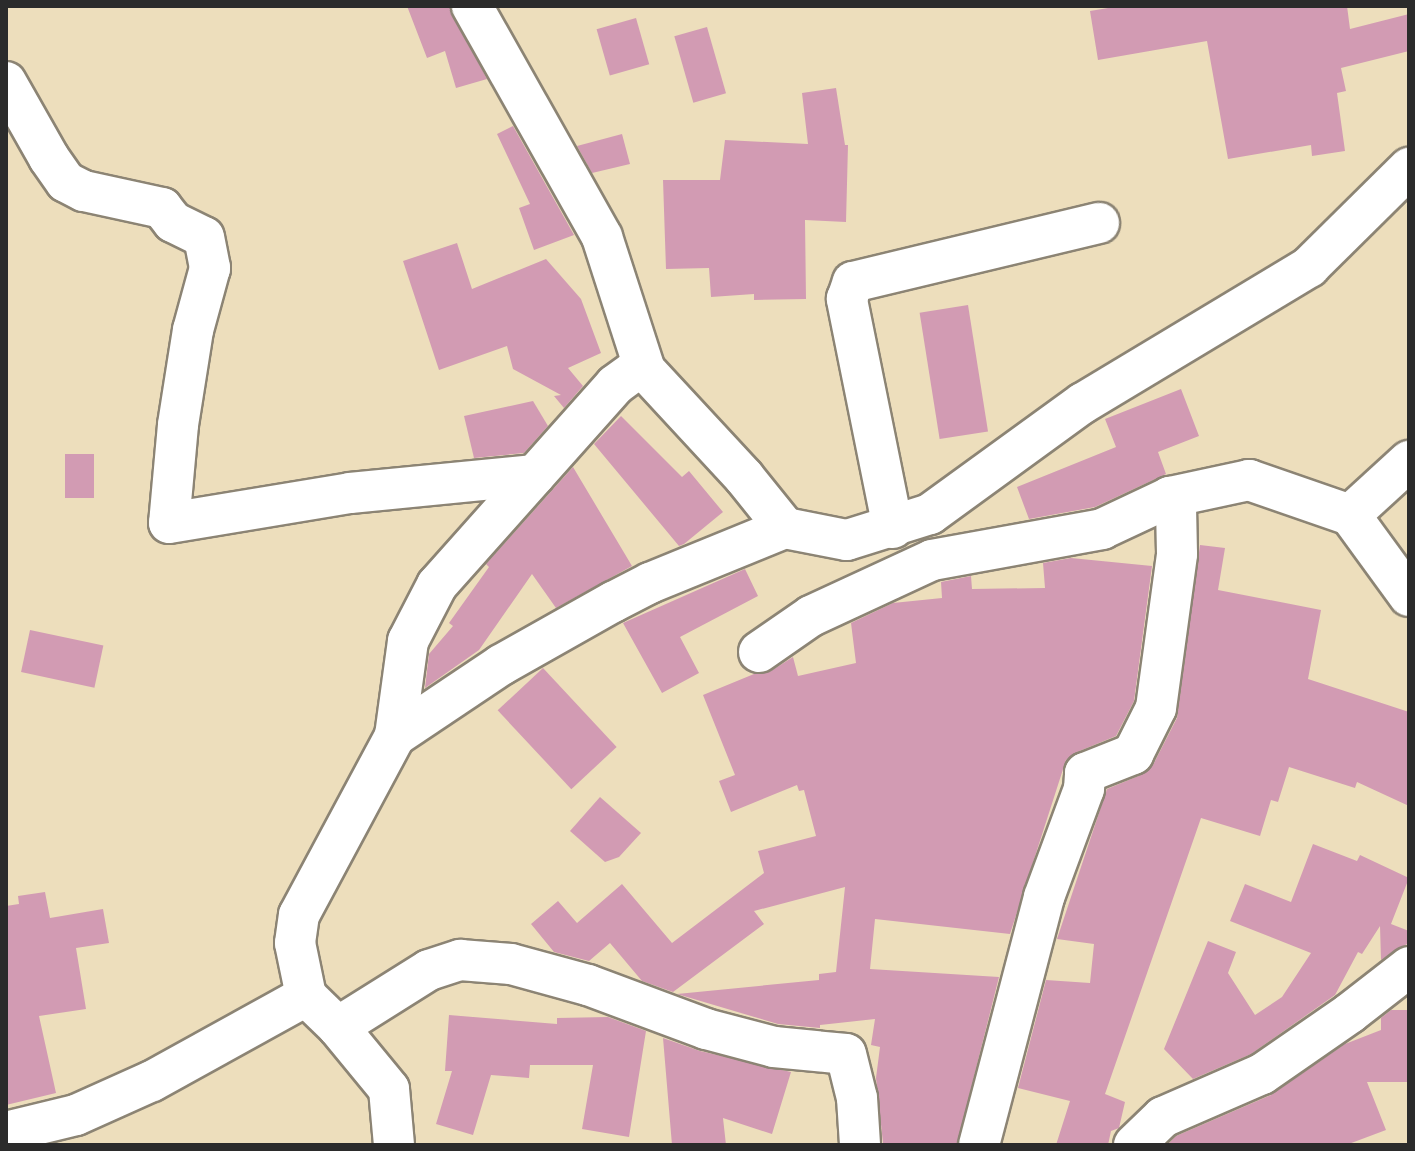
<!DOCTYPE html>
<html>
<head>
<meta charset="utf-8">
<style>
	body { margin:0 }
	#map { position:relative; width:1415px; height:1151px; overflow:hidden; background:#eddebc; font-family:Mynerve,sans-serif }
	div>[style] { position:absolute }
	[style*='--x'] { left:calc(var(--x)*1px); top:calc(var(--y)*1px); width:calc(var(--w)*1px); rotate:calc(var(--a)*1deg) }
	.building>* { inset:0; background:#d29bb3; transform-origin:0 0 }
	.roads { filter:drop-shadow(2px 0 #8c8474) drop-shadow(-2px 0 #8c8474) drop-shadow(0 2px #8c8474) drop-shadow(0 -2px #8c8474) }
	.minor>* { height:40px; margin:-20px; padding:0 20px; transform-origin:20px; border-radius:20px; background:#fff }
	span { translate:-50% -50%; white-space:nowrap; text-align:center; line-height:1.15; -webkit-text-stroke:6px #f7f3e8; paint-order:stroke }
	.frame { position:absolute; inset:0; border:8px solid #2b2b2b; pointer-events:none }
</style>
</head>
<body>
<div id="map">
	<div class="building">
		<div style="clip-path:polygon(407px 6px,449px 6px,487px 79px,456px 88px,445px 51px,427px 58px)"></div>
		<div style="clip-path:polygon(1120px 6px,1347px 6px,1350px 29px,1409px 14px,1409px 51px,1341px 68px,1346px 91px,1337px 93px,1345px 151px,1312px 156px,1311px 145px,1228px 159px,1207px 41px,1098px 60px,1090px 11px)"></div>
		<div style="left:636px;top:18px;width:48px;height:41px;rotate:74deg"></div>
		<div style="left:707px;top:27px;width:69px;height:34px;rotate:74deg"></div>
		<div style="clip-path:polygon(836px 88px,845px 145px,848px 145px,846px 222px,805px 220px,806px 299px,754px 300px,754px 294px,711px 297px,709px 268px,666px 269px,663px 180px,720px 180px,725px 140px,808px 144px,802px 93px)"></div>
		<div style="clip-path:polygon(513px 126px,574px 235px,534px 250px,519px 208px,530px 204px,497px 134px)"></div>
		<div style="clip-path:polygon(622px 134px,630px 164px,592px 173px,577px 146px)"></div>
		<div style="clip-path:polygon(457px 243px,472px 289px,546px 259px,581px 299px,601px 353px,568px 368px,583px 386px,564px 408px,554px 396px,561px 395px,513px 369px,507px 346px,439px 370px,403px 261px)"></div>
		<div style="left:968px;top:305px;width:128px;height:49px;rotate:81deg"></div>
		<div style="clip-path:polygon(1181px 389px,1199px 436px,1158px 452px,1166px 474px,1095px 507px,1029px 519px,1017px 487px,1116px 447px,1105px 419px)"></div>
		<div style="clip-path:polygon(533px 401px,548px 426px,524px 453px,474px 458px,464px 416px)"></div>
		<div style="clip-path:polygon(621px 416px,682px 477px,689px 471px,723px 512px,684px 544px,679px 546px,594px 444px)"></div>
		<div style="left:65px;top:454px;width:29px;height:44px"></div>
		<div style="clip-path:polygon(573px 467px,632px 566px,556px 608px,532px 574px,479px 650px,425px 688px,429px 654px,453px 626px,449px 623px,489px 567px,486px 564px)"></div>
		<div style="clip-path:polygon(1200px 545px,1225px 548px,1218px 590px,1321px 610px,1308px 679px,1409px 712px,1409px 806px,1357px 782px,1355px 788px,1289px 767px,1278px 802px,1271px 800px,1260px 836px,1201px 818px,1105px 1094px,1125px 1102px,1119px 1128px,1111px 1131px,1108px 1145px,1056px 1145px,1070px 1101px,1018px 1088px,1046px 980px,1090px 983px,1094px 944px,1057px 939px,1107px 789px,1141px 775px,1153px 765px,1177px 718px)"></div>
		<div style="clip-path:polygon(1071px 558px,1152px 566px,1134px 701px,1116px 736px,1077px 752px,1066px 760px,1010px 934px,875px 919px,870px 969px,999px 977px,957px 1144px,883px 1143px,876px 1078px,880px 1047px,871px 1045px,875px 1019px,820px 1025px,820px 1028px,778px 1024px,677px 994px,819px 980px,819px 974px,836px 972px,845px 887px,754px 911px,764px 924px,673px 992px,642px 981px,610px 943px,589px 961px,554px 952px,531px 924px,558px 901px,577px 923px,622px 884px,672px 943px,764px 873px,758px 851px,816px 836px,804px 790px,799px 791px,797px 785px,731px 812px,719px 781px,735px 775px,703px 695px,754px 674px,771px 671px,793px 657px,798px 676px,856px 663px,851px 623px,893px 603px,942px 598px,941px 582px,971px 576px,972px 589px,1045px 588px,1043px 563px)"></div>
		<div style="clip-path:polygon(745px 569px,758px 596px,680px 637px,699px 673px,662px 693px,623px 623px)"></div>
		<div style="left:30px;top:630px;width:75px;height:43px;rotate:12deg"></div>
		<div style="left:543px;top:668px;width:108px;height:62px;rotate:47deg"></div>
		<div style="clip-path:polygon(600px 797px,641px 833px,619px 857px,605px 862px,570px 831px)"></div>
		<div style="clip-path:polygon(1313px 844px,1357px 861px,1360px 855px,1409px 878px,1391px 924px,1409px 931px,1407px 944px,1381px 960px,1380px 926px,1362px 954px,1358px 952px,1335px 995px,1251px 1054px,1193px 1079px,1164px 1049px,1208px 941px,1236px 952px,1228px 973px,1255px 1015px,1282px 997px,1311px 953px,1230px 921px,1245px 884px,1291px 902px)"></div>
		<div style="clip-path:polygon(45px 892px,50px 918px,103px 909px,109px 943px,76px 948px,86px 1009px,39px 1016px,56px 1093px,6px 1105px,6px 906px,19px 904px,18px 896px)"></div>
		<div style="clip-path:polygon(1391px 1010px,1409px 1010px,1409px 1082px,1367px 1082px,1386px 1130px,1346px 1145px,1167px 1145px,1176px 1136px,1271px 1095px,1345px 1044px,1381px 1030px,1381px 1018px)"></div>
		<div style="clip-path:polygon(449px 1015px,557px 1024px,557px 1018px,608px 1017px,646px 1031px,629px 1137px,582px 1129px,593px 1065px,530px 1065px,529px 1078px,491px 1075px,473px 1135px,436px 1124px,452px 1071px,445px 1071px)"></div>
		<div style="clip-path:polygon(663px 1038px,700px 1051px,791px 1072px,772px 1134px,723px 1118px,726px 1145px,672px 1145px)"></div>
	</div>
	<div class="roads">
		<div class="minor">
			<div style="--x:472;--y:6;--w:265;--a:60.6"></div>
			<div style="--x:602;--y:237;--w:140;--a:72.1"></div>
			<div style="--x:645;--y:370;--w:146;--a:47.2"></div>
			<div style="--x:744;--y:477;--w:65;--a:51.2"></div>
			<div style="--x:785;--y:528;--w:63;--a:11"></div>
			<div style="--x:847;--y:540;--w:87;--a:-17.4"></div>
			<div style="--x:930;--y:514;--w:189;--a:-36"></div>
			<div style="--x:1083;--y:403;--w:264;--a:-31"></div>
			<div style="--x:1309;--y:267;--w:141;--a:-44.7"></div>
			<div style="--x:6;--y:82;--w:87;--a:60.5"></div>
			<div style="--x:49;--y:158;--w:29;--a:55"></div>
			<div style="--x:66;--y:182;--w:20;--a:27"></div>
			<div style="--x:84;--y:191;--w:80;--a:12.3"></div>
			<div style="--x:162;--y:208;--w:18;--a:52"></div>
			<div style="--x:173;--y:222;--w:34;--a:26"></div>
			<div style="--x:204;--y:237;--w:32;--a:79"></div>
			<div style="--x:210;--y:268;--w:64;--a:105.3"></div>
			<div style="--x:193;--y:330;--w:96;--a:99"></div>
			<div style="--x:178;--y:425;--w:98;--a:95.2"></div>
			<div style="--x:169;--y:523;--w:183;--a:-9.4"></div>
			<div style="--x:350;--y:493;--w:186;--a:-5.6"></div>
			<div style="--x:1350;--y:515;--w:80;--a:-42.5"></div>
			<div style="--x:893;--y:528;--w:234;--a:-101.4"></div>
			<div style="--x:847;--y:299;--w:18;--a:-71"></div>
			<div style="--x:853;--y:282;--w:253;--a:-13.5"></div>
			<div style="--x:759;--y:652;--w:63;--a:-34.7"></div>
			<div style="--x:811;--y:616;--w:133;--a:-24.8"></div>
			<div style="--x:932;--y:560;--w:173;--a:-10.3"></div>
			<div style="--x:1102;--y:529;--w:75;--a:-25.2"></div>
			<div style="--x:395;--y:736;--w:128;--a:-33.8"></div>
			<div style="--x:501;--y:665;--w:129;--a:-29.4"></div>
			<div style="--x:613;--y:602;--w:42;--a:-27.2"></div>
			<div style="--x:650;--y:583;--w:146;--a:-22.2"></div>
			<div style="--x:338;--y:1027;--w:107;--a:-32.1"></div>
			<div style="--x:429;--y:970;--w:33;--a:-18"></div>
			<div style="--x:460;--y:960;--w:51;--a:4.5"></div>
			<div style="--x:511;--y:964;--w:80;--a:15.3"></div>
			<div style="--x:588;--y:985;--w:126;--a:20.4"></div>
			<div style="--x:706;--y:1029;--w:70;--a:14.8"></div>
			<div style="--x:774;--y:1047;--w:72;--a:5.6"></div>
			<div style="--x:846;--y:1054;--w:45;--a:76"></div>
			<div style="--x:857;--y:1098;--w:47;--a:86.3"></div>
			<div style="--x:6;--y:1132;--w:72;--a:-13.7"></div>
			<div style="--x:76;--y:1115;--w:83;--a:-24.1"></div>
			<div style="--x:152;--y:1081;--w:176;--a:-28.9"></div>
			<div style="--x:394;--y:1145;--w:56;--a:-95.1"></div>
			<div style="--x:389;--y:1089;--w:80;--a:-129.4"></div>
			<div style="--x:338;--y:1027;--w:45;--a:-135.9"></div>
			<div style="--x:306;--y:996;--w:54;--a:-101.7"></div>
			<div style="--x:295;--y:943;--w:28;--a:-82"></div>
			<div style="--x:299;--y:915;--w:203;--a:-61.8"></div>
			<div style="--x:395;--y:736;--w:96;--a:-82.2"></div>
			<div style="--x:408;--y:641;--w:63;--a:-62.6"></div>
			<div style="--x:437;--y:585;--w:268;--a:-48.3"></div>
			<div style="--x:615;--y:385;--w:24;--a:-36"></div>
			<div style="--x:634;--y:371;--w:11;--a:-5"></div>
			<div style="--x:979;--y:1145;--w:256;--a:-75.3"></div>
			<div style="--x:1044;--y:897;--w:115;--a:-69.7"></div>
			<div style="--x:1084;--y:789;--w:16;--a:-86"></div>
			<div style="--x:1085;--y:773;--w:52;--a:-21.6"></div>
			<div style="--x:1133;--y:754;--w:51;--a:-63.4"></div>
			<div style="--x:1156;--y:708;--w:155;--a:-82.2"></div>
			<div style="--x:1177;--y:554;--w:47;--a:-91.2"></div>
			<div style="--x:1176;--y:507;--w:12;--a:-121"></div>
			<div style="--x:1170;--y:497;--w:81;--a:-12.1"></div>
			<div style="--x:1249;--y:480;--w:107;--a:19.1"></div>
			<div style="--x:1350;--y:515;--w:100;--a:53.9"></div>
			<div style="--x:1134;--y:1145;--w:40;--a:-44"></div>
			<div style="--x:1163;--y:1117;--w:108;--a:-23.5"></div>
			<div style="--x:1262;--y:1074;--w:107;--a:-34.7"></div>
			<div style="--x:1350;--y:1013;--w:75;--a:-37.9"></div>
		</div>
	</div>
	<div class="frame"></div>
</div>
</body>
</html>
